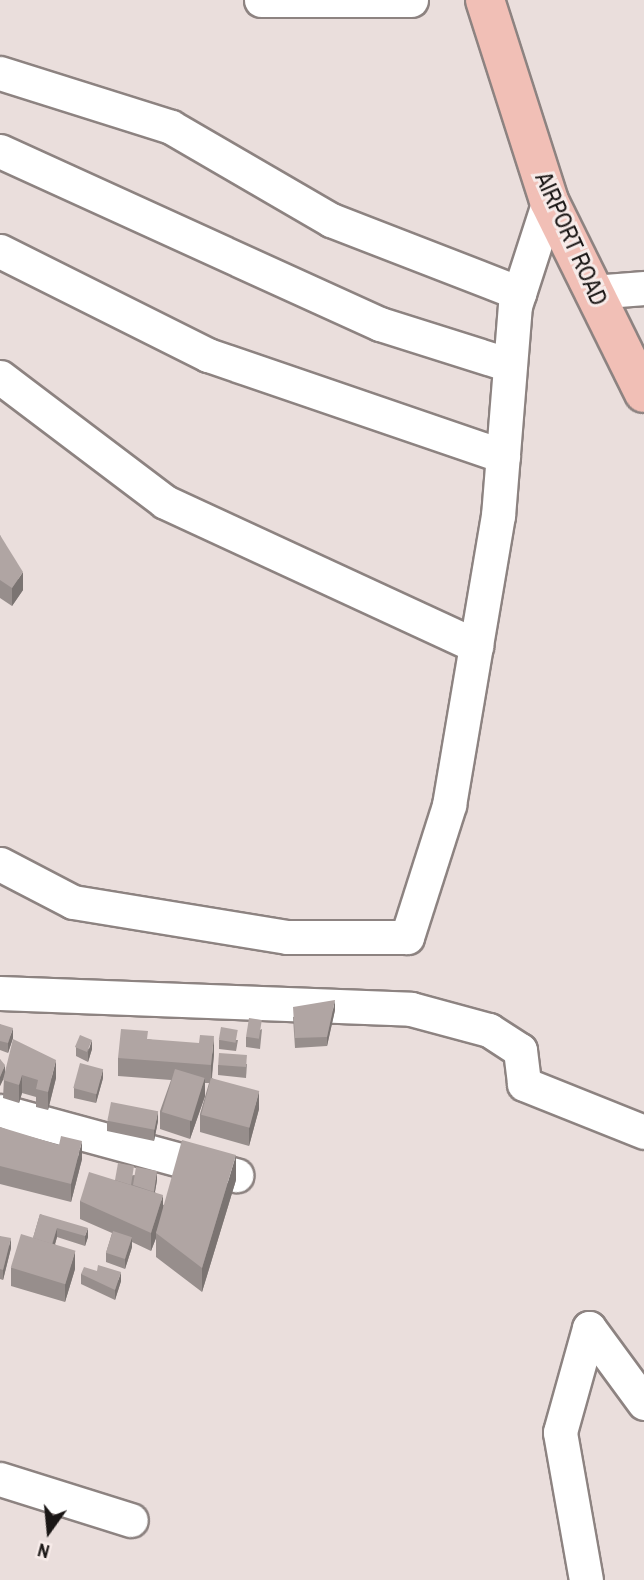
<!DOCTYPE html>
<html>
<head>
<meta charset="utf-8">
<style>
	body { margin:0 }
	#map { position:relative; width:644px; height:1580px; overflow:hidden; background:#eadedc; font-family:"Archivo Narrow",sans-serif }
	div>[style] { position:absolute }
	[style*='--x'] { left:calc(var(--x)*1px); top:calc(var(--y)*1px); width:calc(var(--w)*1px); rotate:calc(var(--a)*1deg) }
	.roads { filter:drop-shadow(2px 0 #8d8381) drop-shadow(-2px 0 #8d8381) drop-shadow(0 2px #8d8381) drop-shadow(0 -2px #8d8381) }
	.minor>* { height:33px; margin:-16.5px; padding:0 16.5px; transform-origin:16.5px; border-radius:16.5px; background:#fff }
	.primary>* { height:38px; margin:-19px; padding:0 19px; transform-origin:19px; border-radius:19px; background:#f1bfb6 }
	.wall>* { inset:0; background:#978e8c }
	.shaded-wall>* { inset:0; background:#7b7472 }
	.building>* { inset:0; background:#b0a5a3; transform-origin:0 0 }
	span { translate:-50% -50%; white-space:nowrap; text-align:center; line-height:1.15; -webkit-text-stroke:6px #f7ebe9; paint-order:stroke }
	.street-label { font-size:23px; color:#1a1615 }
	.north { position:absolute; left:14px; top:1496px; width:70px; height:70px; -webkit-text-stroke:5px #f7ebe9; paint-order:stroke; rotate:195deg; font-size:19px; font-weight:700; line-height:28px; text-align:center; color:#1a1615 }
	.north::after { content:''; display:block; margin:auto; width:24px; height:32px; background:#1a1615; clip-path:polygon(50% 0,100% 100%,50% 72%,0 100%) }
</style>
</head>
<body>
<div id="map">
	<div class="roads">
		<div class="minor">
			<div style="--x:261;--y:0;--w:150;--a:0"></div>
			<div style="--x:0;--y:73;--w:179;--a:17.5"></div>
			<div style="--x:171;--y:127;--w:185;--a:30.2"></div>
			<div style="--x:331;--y:220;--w:202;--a:21.2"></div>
			<div style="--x:0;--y:151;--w:418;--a:24.5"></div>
			<div style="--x:380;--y:324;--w:136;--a:17.5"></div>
			<div style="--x:0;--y:251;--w:233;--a:26.6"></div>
			<div style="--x:208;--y:355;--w:312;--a:18.9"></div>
			<div style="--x:593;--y:292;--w:51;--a:-4.5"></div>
			<div style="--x:0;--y:377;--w:207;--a:37.1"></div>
			<div style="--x:165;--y:502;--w:343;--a:24.8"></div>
			<div style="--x:0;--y:864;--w:82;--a:27.5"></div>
			<div style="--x:73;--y:902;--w:217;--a:9.3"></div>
			<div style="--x:287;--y:937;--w:120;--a:0"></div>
			<div style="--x:407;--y:937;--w:139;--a:-72.3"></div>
			<div style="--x:449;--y:805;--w:293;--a:-80.4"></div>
			<div style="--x:498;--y:516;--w:211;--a:-85.4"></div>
			<div style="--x:515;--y:306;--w:110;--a:-72.1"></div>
			<div style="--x:0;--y:993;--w:411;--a:2.2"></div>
			<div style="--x:411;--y:1009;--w:81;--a:15.1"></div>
			<div style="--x:489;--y:1030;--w:37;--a:33"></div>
			<div style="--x:520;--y:1050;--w:34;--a:83"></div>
			<div style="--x:524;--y:1084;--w:129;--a:21.8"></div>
			<div style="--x:0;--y:1111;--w:245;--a:15.2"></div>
			<div style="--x:0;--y:1479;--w:137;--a:17.4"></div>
			<div style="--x:586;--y:1580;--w:150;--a:-100"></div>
			<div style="--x:560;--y:1432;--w:108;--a:-74.4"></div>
			<div style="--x:589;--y:1328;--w:93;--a:53.7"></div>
		</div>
		<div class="primary">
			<div style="--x:485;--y:0;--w:211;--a:72.3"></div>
			<div style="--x:549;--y:201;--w:214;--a:63.7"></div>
		</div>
	</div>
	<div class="wall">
		<div style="clip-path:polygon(0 535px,23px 590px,12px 606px,0 598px)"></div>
		<div style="clip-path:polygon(335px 1010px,327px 1046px,295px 1048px,293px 1017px)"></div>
		<div style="clip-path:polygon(0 1024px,13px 1038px,8px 1053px,0 1050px)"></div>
		<div style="clip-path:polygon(262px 1029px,260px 1049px,246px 1047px,246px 1037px)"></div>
		<div style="clip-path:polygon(148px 1039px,214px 1054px,212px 1078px,259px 1109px,249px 1146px,200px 1132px,200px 1114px,209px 1083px,205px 1083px,205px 1096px,190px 1139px,160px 1129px,160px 1111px,171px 1080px,118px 1076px,118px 1058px)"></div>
		<div style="clip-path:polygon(219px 1040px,238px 1040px,236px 1051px,219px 1049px)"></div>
		<div style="clip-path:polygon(76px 1047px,92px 1049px,88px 1062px,76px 1056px)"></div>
		<div style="clip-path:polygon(0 1059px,5px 1073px,56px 1078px,48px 1110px,36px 1107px,36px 1097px,22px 1093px,19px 1103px,3px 1098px,4px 1078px,0 1086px)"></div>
		<div style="clip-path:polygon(247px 1064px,246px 1078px,218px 1075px,218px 1065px)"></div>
		<div style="clip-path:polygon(103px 1078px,96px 1103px,74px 1098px,74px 1088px)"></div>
		<div style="clip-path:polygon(107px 1121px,158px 1121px,154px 1141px,107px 1131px)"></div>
		<div style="clip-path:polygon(0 1127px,82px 1159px,71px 1202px,0 1184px)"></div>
		<div style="clip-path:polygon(134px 1175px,157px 1180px,155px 1192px,163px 1205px,236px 1180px,202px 1292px,156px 1257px,156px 1238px,151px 1251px,132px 1242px,132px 1247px,125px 1269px,106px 1262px,106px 1253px,112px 1233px,80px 1219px,80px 1201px,115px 1180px)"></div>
		<div style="clip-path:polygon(40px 1214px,88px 1237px,85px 1246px,57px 1237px,55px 1244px,75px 1269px,65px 1302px,11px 1286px,11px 1268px,33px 1238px)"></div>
		<div style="clip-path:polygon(0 1236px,11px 1248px,3px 1280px,0 1279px)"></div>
		<div style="clip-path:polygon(97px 1271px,121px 1281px,115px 1300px,81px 1284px,81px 1274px)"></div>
	</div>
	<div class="shaded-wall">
		<div style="clip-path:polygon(23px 572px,23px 590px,12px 606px,12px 588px)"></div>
		<div style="clip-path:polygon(335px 1000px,335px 1010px,327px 1046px,327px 1037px)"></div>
		<div style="clip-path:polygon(13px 1028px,13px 1038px,8px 1053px,8px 1043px)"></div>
		<div style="clip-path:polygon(214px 1036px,214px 1054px,211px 1083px,211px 1065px)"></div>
		<div style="clip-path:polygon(92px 1040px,92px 1049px,88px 1062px,88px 1052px)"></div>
		<div style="clip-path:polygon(56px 1060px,56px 1078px,48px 1110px,48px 1092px)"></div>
		<div style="clip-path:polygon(5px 1065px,5px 1075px,0 1086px,0 1077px)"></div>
		<div style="clip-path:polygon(103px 1069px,103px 1078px,96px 1103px,96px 1094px)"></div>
		<div style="clip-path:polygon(22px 1075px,22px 1093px,19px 1103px,19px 1085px)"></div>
		<div style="clip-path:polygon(205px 1078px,205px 1096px,190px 1139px,190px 1121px)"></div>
		<div style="clip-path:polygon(259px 1091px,259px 1109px,249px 1146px,249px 1128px)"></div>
		<div style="clip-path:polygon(158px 1111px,158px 1121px,154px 1141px,154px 1131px)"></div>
		<div style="clip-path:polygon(82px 1141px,82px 1159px,71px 1202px,71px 1184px)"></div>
		<div style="clip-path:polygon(236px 1155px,236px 1180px,202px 1292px,202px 1268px)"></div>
		<div style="clip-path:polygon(157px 1171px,157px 1180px,153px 1203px,153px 1193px)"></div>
		<div style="clip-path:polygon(163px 1195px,163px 1213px,156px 1233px,156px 1238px,151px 1251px,151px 1233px)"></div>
		<div style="clip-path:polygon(57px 1228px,57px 1237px,52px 1255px,52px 1246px)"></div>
		<div style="clip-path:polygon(88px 1228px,88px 1237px,85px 1246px,85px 1236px)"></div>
		<div style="clip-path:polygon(132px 1237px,132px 1247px,125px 1269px,125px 1259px)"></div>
		<div style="clip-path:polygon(11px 1238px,11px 1248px,3px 1280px,3px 1270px)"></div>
		<div style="clip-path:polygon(75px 1251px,75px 1269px,65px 1302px,65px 1284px)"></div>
		<div style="clip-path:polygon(121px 1272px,121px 1281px,115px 1300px,115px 1290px)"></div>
	</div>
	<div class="building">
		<div style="clip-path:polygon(0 535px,23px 572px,12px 588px,0 580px)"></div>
		<div style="clip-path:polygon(335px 1000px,327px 1037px,295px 1038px,293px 1007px)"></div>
		<div style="left:249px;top:1018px;width:13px;height:19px;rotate:9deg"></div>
		<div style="clip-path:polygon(0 1024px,13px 1028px,8px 1043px,0 1041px)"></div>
		<div style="left:221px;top:1027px;width:17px;height:13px;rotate:10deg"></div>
		<div style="clip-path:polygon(121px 1029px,148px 1031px,147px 1039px,199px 1043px,200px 1035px,214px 1036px,211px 1065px,118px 1058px)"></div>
		<div style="left:80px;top:1035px;width:13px;height:13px;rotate:23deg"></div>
		<div style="clip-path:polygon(13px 1039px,56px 1060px,48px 1092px,36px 1089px,38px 1080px,22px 1075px,19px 1085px,3px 1080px)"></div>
		<div style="left:219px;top:1053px;width:28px;height:12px;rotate:4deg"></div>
		<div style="clip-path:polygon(0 1059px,5px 1065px,0 1077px)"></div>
		<div style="left:80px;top:1063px;width:24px;height:26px;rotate:15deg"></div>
		<div style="left:175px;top:1069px;width:31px;height:45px;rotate:17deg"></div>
		<div style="left:211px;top:1078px;width:50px;height:38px;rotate:15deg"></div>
		<div style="left:111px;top:1102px;width:48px;height:19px;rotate:11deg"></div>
		<div style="clip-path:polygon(0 1127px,59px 1145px,61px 1136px,82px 1141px,71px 1184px,0 1166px)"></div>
		<div style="clip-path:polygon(182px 1140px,236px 1155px,202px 1268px,156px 1233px)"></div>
		<div style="clip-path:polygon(118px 1163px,134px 1166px,131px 1185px,115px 1180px)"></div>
		<div style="clip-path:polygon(136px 1167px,157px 1171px,154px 1192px,133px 1185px)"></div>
		<div style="clip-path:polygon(89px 1172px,163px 1195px,151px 1233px,80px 1201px)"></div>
		<div style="clip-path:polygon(40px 1214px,88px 1228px,85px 1236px,57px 1228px,52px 1244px,33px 1238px)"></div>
		<div style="left:113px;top:1231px;width:20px;height:23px;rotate:18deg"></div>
		<div style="left:21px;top:1234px;width:57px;height:35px;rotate:17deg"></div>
		<div style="clip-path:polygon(0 1236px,11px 1238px,3px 1270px,0 1269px)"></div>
		<div style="clip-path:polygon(98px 1265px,121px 1272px,115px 1290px,81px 1274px,84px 1267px,97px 1271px)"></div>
	</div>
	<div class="street-label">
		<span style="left:571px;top:239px;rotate:66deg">AIRPORT ROAD</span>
	</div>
	<div class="north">N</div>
</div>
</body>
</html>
